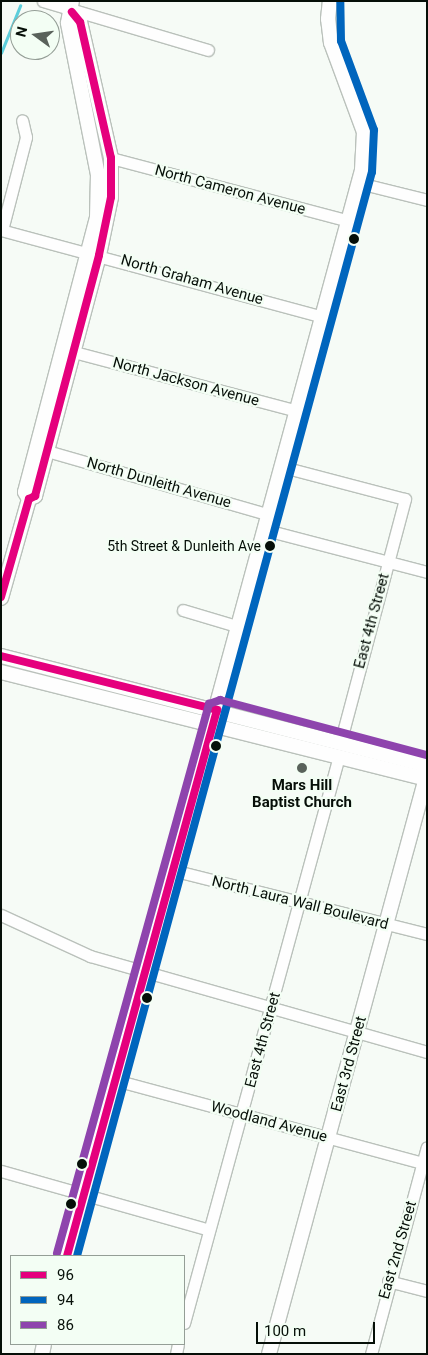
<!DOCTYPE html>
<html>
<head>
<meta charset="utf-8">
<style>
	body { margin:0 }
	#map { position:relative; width:428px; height:1355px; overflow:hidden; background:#f6fbf6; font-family:Roboto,sans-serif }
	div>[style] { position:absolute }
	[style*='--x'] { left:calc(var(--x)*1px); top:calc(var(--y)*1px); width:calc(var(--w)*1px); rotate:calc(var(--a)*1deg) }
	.stream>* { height:2.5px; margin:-1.25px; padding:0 1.25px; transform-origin:1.25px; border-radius:1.25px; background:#5dcedb }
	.roads { filter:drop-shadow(1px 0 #bac1bb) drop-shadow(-1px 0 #bac1bb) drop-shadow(0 1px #bac1bb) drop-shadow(0 -1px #bac1bb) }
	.minor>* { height:11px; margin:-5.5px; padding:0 5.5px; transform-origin:5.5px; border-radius:5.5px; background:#fefefe }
	.major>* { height:14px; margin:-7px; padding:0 7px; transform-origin:7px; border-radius:7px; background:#fefefe }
	.bus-1>* { height:8px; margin:-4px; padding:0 4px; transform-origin:4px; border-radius:4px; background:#e5007d }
	.bus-2>* { height:8px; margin:-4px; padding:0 4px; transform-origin:4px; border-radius:4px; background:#0065bd }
	.bus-3>* { height:8px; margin:-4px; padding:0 4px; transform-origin:4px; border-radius:4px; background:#8e44ad }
	.dots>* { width:14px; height:14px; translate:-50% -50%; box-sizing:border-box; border:2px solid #f3fef4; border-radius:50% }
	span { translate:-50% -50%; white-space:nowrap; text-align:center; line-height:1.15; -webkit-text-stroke:4.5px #f3fef4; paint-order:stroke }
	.bus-label { font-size:14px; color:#060f08 }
	.right { translate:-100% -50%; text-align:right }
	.street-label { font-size:15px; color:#060f08 }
	.poi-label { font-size:15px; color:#060f08; font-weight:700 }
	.frame { position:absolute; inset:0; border:2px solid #060f08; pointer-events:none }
	.legend { position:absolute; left:10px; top:1255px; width:175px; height:90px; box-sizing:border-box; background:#f3fef4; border:1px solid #949e96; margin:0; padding:6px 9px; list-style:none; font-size:15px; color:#060f08 }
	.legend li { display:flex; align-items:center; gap:10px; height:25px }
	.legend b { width:25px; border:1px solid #949e96 }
	.north { position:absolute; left:10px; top:10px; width:50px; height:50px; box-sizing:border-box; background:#f3fef4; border:1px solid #949e96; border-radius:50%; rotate:284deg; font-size:14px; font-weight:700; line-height:20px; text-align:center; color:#060f08 }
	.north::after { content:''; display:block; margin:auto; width:18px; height:22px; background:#5a625b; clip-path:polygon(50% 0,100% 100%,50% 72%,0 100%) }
	.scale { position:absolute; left:256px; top:1322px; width:119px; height:22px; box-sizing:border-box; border:2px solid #060f08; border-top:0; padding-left:6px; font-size:15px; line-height:18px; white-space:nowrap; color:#060f08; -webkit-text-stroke:4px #f3fef4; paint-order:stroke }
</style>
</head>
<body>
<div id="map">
	<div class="stream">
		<div style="--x:1;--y:53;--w:51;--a:-68"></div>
	</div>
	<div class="roads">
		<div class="minor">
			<div style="--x:43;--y:1;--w:172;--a:16.5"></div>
			<div style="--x:111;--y:158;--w:246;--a:14.8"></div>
			<div style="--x:359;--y:183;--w:70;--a:14"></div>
			<div style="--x:1;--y:230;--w:335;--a:15.1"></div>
			<div style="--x:2;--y:230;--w:96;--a:-75.5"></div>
			<div style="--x:26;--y:137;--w:17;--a:-103"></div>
			<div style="--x:74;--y:352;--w:232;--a:14.8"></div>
			<div style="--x:47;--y:451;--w:232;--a:16"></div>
			<div style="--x:283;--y:467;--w:126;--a:14.7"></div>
			<div style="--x:405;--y:499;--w:253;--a:104.9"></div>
			<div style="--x:266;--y:530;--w:166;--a:14.6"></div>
			<div style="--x:183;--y:610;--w:59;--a:16.6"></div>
			<div style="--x:172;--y:870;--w:263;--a:14.1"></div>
			<div style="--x:1;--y:915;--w:98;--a:24.7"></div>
			<div style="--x:90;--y:956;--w:350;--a:15.9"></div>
			<div style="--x:115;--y:1080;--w:319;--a:15.1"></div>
			<div style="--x:1;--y:1171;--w:216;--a:15.8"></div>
			<div style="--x:388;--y:1281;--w:40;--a:14.4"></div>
			<div style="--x:184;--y:1323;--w:588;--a:-74.71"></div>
			<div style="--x:176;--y:1354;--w:10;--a:-79"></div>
			<div style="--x:371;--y:1354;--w:214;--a:-74.9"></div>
		</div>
		<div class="major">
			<div style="--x:29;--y:499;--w:8;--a:-120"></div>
			<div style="--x:25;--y:492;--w:283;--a:-75.3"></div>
			<div style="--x:97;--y:218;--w:43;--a:-88.7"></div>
			<div style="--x:98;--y:175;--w:155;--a:-101.2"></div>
			<div style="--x:68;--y:23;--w:22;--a:-80"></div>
			<div style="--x:1;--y:598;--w:103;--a:-74.2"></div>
			<div style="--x:29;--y:499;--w:7;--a:-27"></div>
			<div style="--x:35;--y:496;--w:249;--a:-75.1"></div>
			<div style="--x:99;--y:255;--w:59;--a:-78.3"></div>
			<div style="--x:111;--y:197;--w:39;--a:-90"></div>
			<div style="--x:111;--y:158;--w:139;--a:-102.8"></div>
			<div style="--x:80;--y:22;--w:13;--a:-129"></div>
			<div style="--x:1;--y:656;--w:440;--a:14.4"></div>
			<div style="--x:1;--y:672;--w:439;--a:14.1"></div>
			<div style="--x:67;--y:1256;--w:1125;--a:-74.8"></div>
			<div style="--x:362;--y:170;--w:38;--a:-87"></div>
			<div style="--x:364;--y:132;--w:95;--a:-110.3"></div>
			<div style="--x:331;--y:43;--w:24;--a:-97"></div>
			<div style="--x:328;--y:19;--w:18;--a:-84"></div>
			<div style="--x:42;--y:1354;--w:10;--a:-79"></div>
			<div style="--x:269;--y:1354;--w:601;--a:-74.76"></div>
		</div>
	</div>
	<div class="bus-1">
		<div style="--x:1;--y:597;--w:102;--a:-74.1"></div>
		<div style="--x:29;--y:499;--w:7;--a:-27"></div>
		<div style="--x:35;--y:496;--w:249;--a:-75.1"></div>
		<div style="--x:99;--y:255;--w:59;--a:-78.3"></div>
		<div style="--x:111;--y:197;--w:39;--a:-90"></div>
		<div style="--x:111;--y:158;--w:139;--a:-102.8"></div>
		<div style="--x:80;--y:22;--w:13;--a:-129"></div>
		<div style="--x:1;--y:656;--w:223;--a:14"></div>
		<div style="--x:217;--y:710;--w:566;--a:105.36"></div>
	</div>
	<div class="bus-2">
		<div style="--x:77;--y:1256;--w:1123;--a:-74.78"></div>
		<div style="--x:372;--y:172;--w:42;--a:-87.3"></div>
		<div style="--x:374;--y:130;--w:95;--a:-110.3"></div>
		<div style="--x:341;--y:41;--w:39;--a:-91"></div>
	</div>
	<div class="bus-3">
		<div style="--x:57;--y:1253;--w:570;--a:-74.52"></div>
		<div style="--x:209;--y:704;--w:12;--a:-20"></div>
		<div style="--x:220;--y:700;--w:214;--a:14.9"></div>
	</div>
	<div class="dots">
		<div style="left:354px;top:239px;background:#060f08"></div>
		<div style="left:270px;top:546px;background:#060f08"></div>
		<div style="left:216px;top:746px;background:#060f08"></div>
		<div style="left:302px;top:768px;background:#5a625b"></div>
		<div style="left:147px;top:998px;background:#060f08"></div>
		<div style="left:82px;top:1164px;background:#060f08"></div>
		<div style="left:71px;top:1204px;background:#060f08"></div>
	</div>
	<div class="bus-label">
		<span class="right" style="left:261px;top:546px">5th Street &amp; Dunleith Ave</span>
	</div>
	<div class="street-label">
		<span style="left:230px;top:190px;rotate:15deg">North Cameron Avenue</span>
		<span style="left:192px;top:280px;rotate:16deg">North Graham Avenue</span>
		<span style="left:186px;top:382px;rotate:15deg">North Jackson Avenue</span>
		<span style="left:159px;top:483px;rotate:16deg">North Dunleith Avenue</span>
		<span style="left:372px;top:621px;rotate:-75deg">East 4th Street</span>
		<span style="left:300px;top:903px;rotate:14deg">North Laura Wall Boulevard</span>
		<span style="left:263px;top:1040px;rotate:-75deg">East 4th Street</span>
		<span style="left:349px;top:1064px;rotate:-75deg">East 3rd Street</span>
		<span style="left:269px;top:1122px;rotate:15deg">Woodland Avenue</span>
		<span style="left:398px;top:1250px;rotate:-74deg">East 2nd Street</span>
	</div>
	<div class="poi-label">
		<span style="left:302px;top:794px">Mars Hill<br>Baptist Church</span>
	</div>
	<div class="frame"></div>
	<ul class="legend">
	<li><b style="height:6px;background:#e5007d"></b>96</li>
	<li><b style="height:6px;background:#0065bd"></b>94</li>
	<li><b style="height:6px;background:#8e44ad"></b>86</li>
	</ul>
	<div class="north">N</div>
	<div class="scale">100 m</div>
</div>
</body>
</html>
